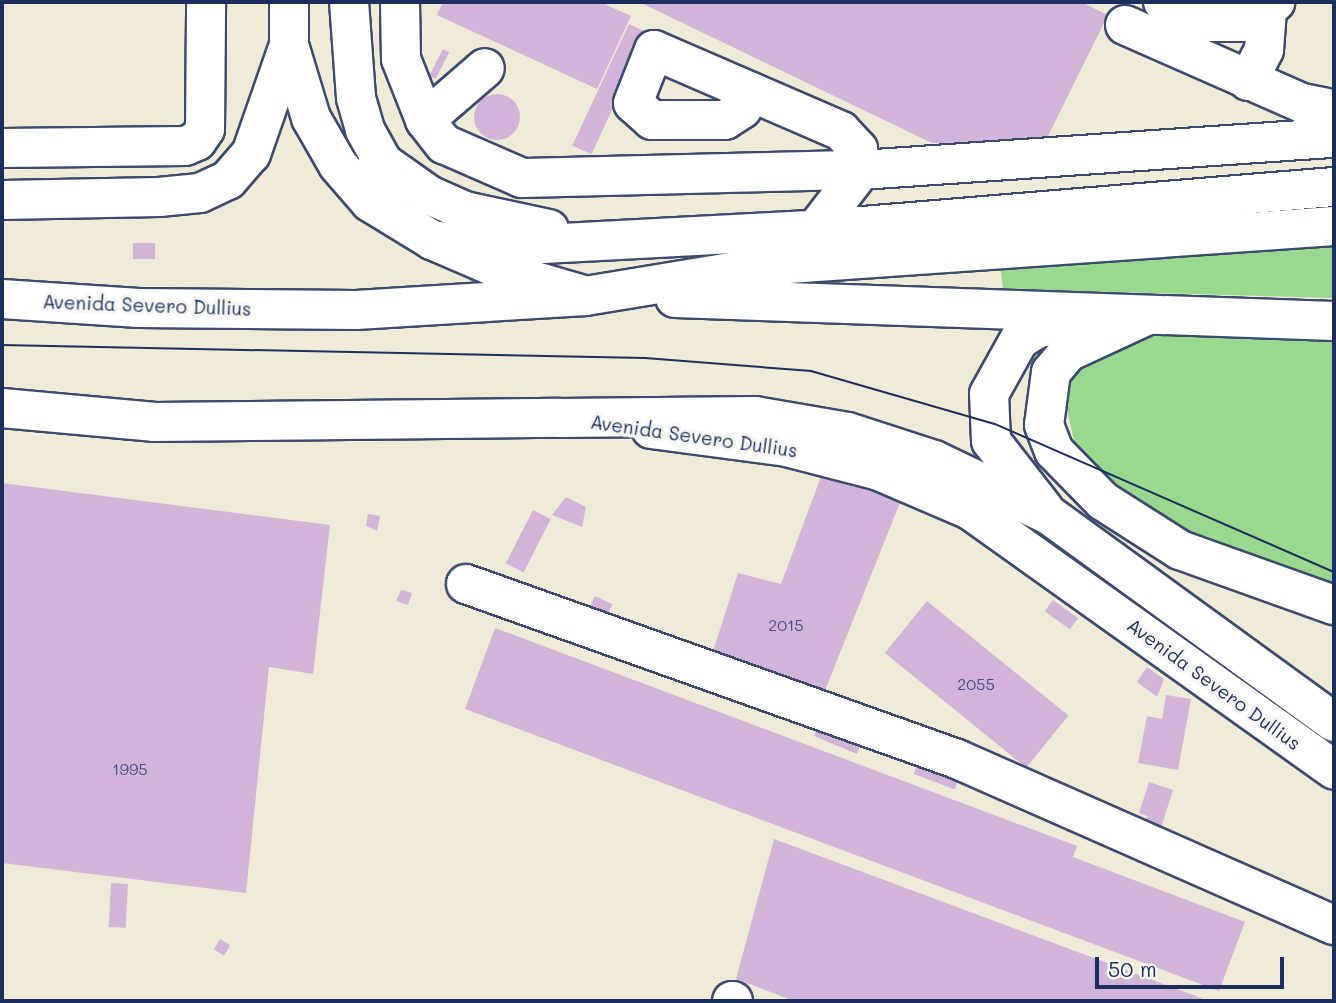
<!DOCTYPE html>
<html>
<head>
<meta charset="utf-8">
<style>
	body { margin:0 }
	#map { position:relative; width:1336px; height:1003px; overflow:hidden; background:#efebd6; font-family:Mali,sans-serif }
	div>[style] { position:absolute }
	[style*='--x'] { left:calc(var(--x)*1px); top:calc(var(--y)*1px); width:calc(var(--w)*1px); rotate:calc(var(--a)*1deg) }
	.green>* { inset:0; background:#99d88e }
	.building>* { inset:0; background:#d3b3d9; transform-origin:0 0 }
	.round { border-radius:50% }
	.roads { filter:drop-shadow(2px 0 #3b4b70) drop-shadow(-2px 0 #3b4b70) drop-shadow(0 2px #3b4b70) drop-shadow(0 -2px #3b4b70) }
	.minor>* { height:38px; margin:-19px; padding:0 19px; transform-origin:19px; border-radius:19px; background:#fff }
	.major>* { height:38px; margin:-19px; padding:0 19px; transform-origin:19px; border-radius:19px; background:#fff }
	.highway>* { height:38px; margin:-19px; padding:0 19px; transform-origin:19px; border-radius:19px; background:#fff }
	.tram>* { height:2px; margin:-1px; padding:0 1px; transform-origin:1px; border-radius:1px; background:#1b2f5e }
	span { translate:-50% -50%; white-space:nowrap; text-align:center; line-height:1.15; -webkit-text-stroke:7px #f6f6f2; paint-order:stroke }
	.number-label { font-size:16px; color:#49507d }
	.number-label span { -webkit-text-stroke-width:0 }
	.street-label { font-size:19px; color:#1b2f5e }
	.frame { position:absolute; inset:0; border:4px solid #1b2f5e; pointer-events:none }
	.scale { position:absolute; left:1095px; top:957px; width:189px; height:32px; box-sizing:border-box; border:4px solid #1b2f5e; border-top:0; padding-left:9px; font-size:21px; line-height:24px; white-space:nowrap; color:#1b2f5e; -webkit-text-stroke:5px #f6f6f2; paint-order:stroke }
</style>
</head>
<body>
<div id="map">
	<div class="green">
		<div style="clip-path:polygon(1334px 206px,1334px 298px,1003px 289px,997px 241px)"></div>
		<div style="clip-path:polygon(1164px 322px,1274px 328px,1334px 342px,1334px 593px,1202px 548px,1123px 502px,1078px 456px,1064px 399px,1081px 359px)"></div>
	</div>
	<div class="building">
		<div style="clip-path:polygon(443px 2px,600px 2px,631px 16px,597px 89px,437px 15px)"></div>
		<div style="clip-path:polygon(639px 2px,1081px 2px,1108px 15px,1045px 142px,932px 143px)"></div>
		<div style="left:629px;top:24px;width:21px;height:134px;rotate:25deg"></div>
		<div style="left:443px;top:49px;width:7px;height:30px;rotate:27deg"></div>
		<div class="round" style="left:474px;top:94px;width:46px;height:46px"></div>
		<div style="left:133px;top:243px;width:22px;height:16px"></div>
		<div style="clip-path:polygon(822px 474px,901px 500px,818px 708px,708px 667px,738px 573px,781px 584px)"></div>
		<div style="clip-path:polygon(2px 483px,330px 525px,313px 674px,269px 667px,246px 893px,2px 863px)"></div>
		<div style="clip-path:polygon(566px 497px,586px 507px,582px 527px,552px 515px)"></div>
		<div style="left:533px;top:510px;width:20px;height:60px;rotate:27deg"></div>
		<div style="clip-path:polygon(368px 514px,380px 516px,377px 531px,366px 526px)"></div>
		<div style="clip-path:polygon(401px 590px,412px 593px,408px 605px,396px 601px)"></div>
		<div style="left:595px;top:596px;width:19px;height:24px;rotate:25deg"></div>
		<div style="left:1053px;top:600px;width:31px;height:14px;rotate:36deg"></div>
		<div style="left:927px;top:601px;width:182px;height:67px;rotate:39deg"></div>
		<div style="clip-path:polygon(495px 628px,1077px 846px,1073px 857px,1245px 922px,1219px 991px,465px 709px)"></div>
		<div style="clip-path:polygon(1147px 667px,1164px 679px,1157px 697px,1137px 682px)"></div>
		<div style="clip-path:polygon(1166px 695px,1191px 699px,1178px 770px,1138px 763px,1147px 716px,1162px 719px)"></div>
		<div style="clip-path:polygon(818px 725px,865px 733px,857px 754px,814px 736px)"></div>
		<div style="left:920px;top:757px;width:44px;height:18px;rotate:21deg"></div>
		<div style="clip-path:polygon(1149px 782px,1173px 790px,1159px 834px,1143px 828px,1147px 816px,1139px 813px)"></div>
		<div style="clip-path:polygon(774px 839px,1209px 1001px,794px 1001px,736px 979px)"></div>
		<div style="left:111px;top:883px;width:17px;height:44px;rotate:3deg"></div>
		<div style="left:220px;top:939px;width:12px;height:12px;rotate:31deg"></div>
	</div>
	<div class="roads">
		<div class="minor">
			<div style="--x:289;--y:2;--w:43;--a:90"></div>
			<div style="--x:289;--y:45;--w:76;--a:73.2"></div>
			<div style="--x:311;--y:118;--w:54;--a:60.1"></div>
			<div style="--x:338;--y:165;--w:49;--a:49.1"></div>
			<div style="--x:370;--y:202;--w:73;--a:31.5"></div>
			<div style="--x:432;--y:240;--w:86;--a:23.3"></div>
			<div style="--x:511;--y:274;--w:72;--a:16.2"></div>
			<div style="--x:349;--y:2;--w:96;--a:85.8"></div>
			<div style="--x:356;--y:98;--w:33;--a:74"></div>
			<div style="--x:365;--y:130;--w:64;--a:61"></div>
			<div style="--x:400;--y:2;--w:57;--a:89"></div>
			<div style="--x:401;--y:59;--w:66;--a:68.5"></div>
			<div style="--x:425;--y:120;--w:31;--a:52"></div>
			<div style="--x:444;--y:144;--w:85;--a:23.6"></div>
			<div style="--x:522;--y:178;--w:339;--a:-1.4"></div>
			<div style="--x:861;--y:170;--w:474;--a:-3.9"></div>
			<div style="--x:1163;--y:2;--w:49;--a:24"></div>
			<div style="--x:1208;--y:22;--w:34;--a:0"></div>
			<div style="--x:1242;--y:22;--w:39;--a:-31"></div>
			<div style="--x:1125;--y:25;--w:193;--a:23.8"></div>
			<div style="--x:1302;--y:103;--w:33;--a:11"></div>
			<div style="--x:1248;--y:81;--w:35;--a:-63"></div>
			<div style="--x:1264;--y:50;--w:40;--a:-85.7"></div>
			<div style="--x:751;--y:92;--w:19;--a:118"></div>
			<div style="--x:742;--y:109;--w:20;--a:147"></div>
			<div style="--x:725;--y:120;--w:73;--a:180"></div>
			<div style="--x:652;--y:120;--w:25;--a:-138"></div>
			<div style="--x:633;--y:103;--w:57;--a:-68.4"></div>
			<div style="--x:654;--y:50;--w:204;--a:23.4"></div>
			<div style="--x:841;--y:131;--w:25;--a:47"></div>
			<div style="--x:858;--y:149;--w:21;--a:82"></div>
			<div style="--x:425;--y:120;--w:79;--a:-40.9"></div>
			<div style="--x:2;--y:148;--w:183;--a:-0.6"></div>
			<div style="--x:185;--y:146;--w:13;--a:-23"></div>
			<div style="--x:197;--y:141;--w:14;--a:-56"></div>
			<div style="--x:205;--y:129;--w:127;--a:-89.5"></div>
			<div style="--x:2;--y:200;--w:157;--a:-1.1"></div>
			<div style="--x:159;--y:197;--w:41;--a:-5.6"></div>
			<div style="--x:200;--y:193;--w:31;--a:-25"></div>
			<div style="--x:228;--y:180;--w:35;--a:-49"></div>
			<div style="--x:251;--y:154;--w:115;--a:-70.8"></div>
			<div style="--x:651;--y:429;--w:137;--a:7.5"></div>
			<div style="--x:787;--y:447;--w:95;--a:14.6"></div>
			<div style="--x:879;--y:471;--w:99;--a:23.2"></div>
			<div style="--x:970;--y:510;--w:447;--a:35.5"></div>
			<div style="--x:466;--y:584;--w:521;--a:19.62"></div>
			<div style="--x:957;--y:759;--w:412;--a:23.8"></div>
			<div style="--x:732;--y:1001;--w:1;--a:0"></div>
		</div>
		<div class="major">
			<div style="--x:2;--y:299;--w:137;--a:3.8"></div>
			<div style="--x:139;--y:308;--w:217;--a:0.5"></div>
			<div style="--x:356;--y:310;--w:230;--a:-3.5"></div>
			<div style="--x:2;--y:408;--w:154;--a:5.2"></div>
			<div style="--x:155;--y:422;--w:404;--a:-0.6"></div>
		</div>
		<div class="highway">
			<div style="--x:378;--y:159;--w:62;--a:35.2"></div>
			<div style="--x:429;--y:195;--w:39;--a:24"></div>
			<div style="--x:465;--y:211;--w:86;--a:12.1"></div>
			<div style="--x:815;--y:230;--w:76;--a:-52.5"></div>
			<div style="--x:432;--y:240;--w:54;--a:7.4"></div>
			<div style="--x:486;--y:247;--w:329;--a:-3"></div>
			<div style="--x:815;--y:230;--w:521;--a:-4.74"></div>
			<div style="--x:586;--y:296;--w:191;--a:-9.4"></div>
			<div style="--x:774;--y:265;--w:561;--a:-3.98"></div>
			<div style="--x:675;--y:298;--w:659;--a:2"></div>
			<div style="--x:1148;--y:315;--w:88;--a:155.2"></div>
			<div style="--x:1068;--y:352;--w:26;--a:130"></div>
			<div style="--x:1051;--y:372;--w:53;--a:97.5"></div>
			<div style="--x:1044;--y:425;--w:28;--a:69"></div>
			<div style="--x:1054;--y:451;--w:70;--a:45.6"></div>
			<div style="--x:1103;--y:501;--w:91;--a:32.5"></div>
			<div style="--x:1180;--y:550;--w:164;--a:19.7"></div>
			<div style="--x:559;--y:418;--w:196;--a:-0.6"></div>
			<div style="--x:755;--y:416;--w:94;--a:9.8"></div>
			<div style="--x:848;--y:432;--w:90;--a:18"></div>
			<div style="--x:934;--y:460;--w:127;--a:25.6"></div>
			<div style="--x:1049;--y:515;--w:352;--a:36"></div>
			<div style="--x:1044;--y:509;--w:86;--a:-127.9"></div>
			<div style="--x:991;--y:441;--w:47;--a:-92.4"></div>
			<div style="--x:989;--y:394;--w:62;--a:-60.9"></div>
			<div style="--x:1019;--y:340;--w:22;--a:-32"></div>
			<div style="--x:1038;--y:328;--w:40;--a:-8.5"></div>
		</div>
	</div>
	<div class="tram">
		<div style="--x:2;--y:345;--w:643;--a:1.16"></div>
		<div style="--x:645;--y:358;--w:167;--a:4.5"></div>
		<div style="--x:811;--y:371;--w:191;--a:16.1"></div>
		<div style="--x:995;--y:424;--w:370;--a:23.6"></div>
	</div>
	<div class="number-label">
		<span style="left:786px;top:625px">2015</span>
		<span style="left:976px;top:684px">2055</span>
		<span style="left:130px;top:769px">1995</span>
	</div>
	<div class="street-label">
		<span style="left:147px;top:305px;rotate:2deg">Avenida Severo Dullius</span>
		<span style="left:694px;top:436px;rotate:8deg">Avenida Severo Dullius</span>
		<span style="left:1214px;top:684px;rotate:36deg">Avenida Severo Dullius</span>
	</div>
	<div class="frame"></div>
	<div class="scale">50 m</div>
</div>
</body>
</html>
